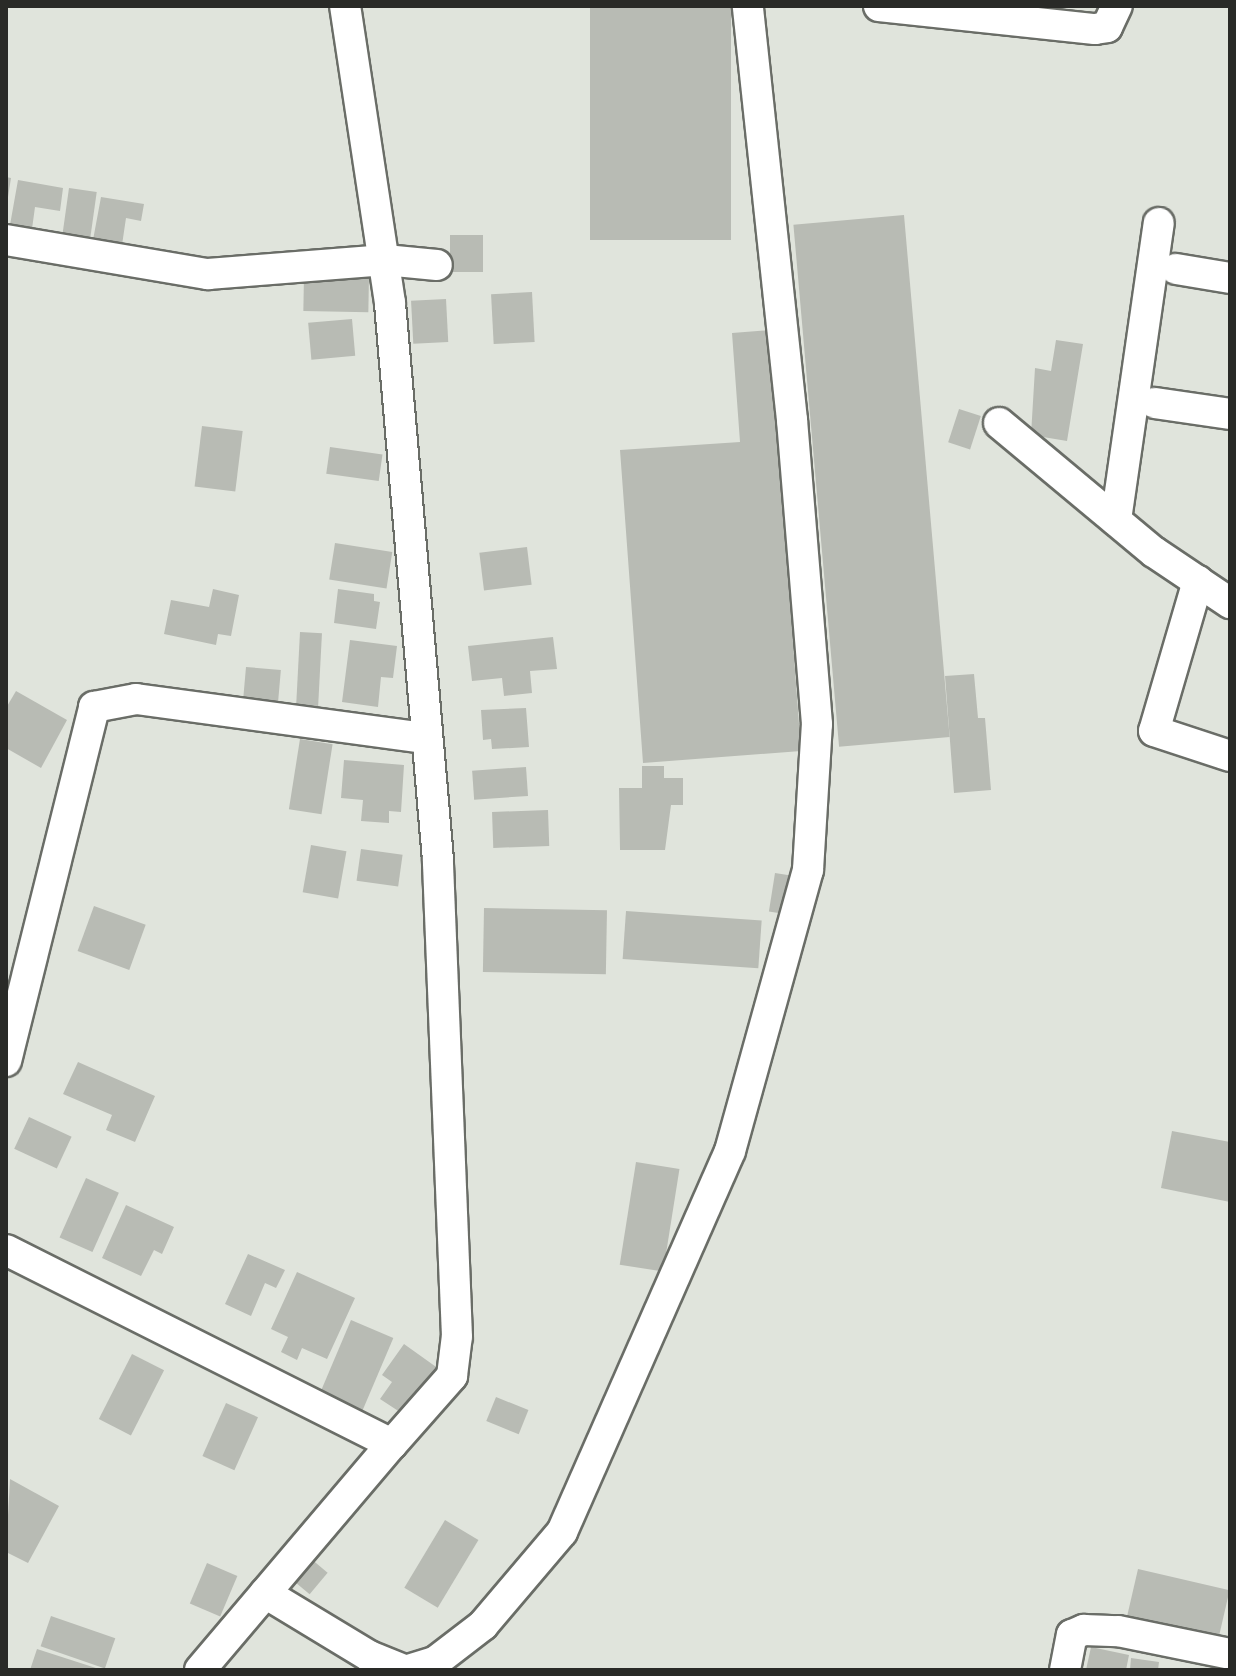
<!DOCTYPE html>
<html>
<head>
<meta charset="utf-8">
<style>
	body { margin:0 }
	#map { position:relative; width:1236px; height:1676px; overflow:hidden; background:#e0e4dc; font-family:Signika,sans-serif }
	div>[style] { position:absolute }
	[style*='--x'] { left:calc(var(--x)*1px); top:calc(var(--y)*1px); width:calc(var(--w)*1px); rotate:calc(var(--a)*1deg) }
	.building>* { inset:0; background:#b8bbb4; transform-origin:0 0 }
	.roads { filter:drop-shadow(2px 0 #6a6d67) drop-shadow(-2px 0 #6a6d67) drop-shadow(0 2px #6a6d67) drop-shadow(0 -2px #6a6d67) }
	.minor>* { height:30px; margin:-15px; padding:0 15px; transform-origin:15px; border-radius:15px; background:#fff }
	span { translate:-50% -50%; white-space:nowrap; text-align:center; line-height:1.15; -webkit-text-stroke:7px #edf1e9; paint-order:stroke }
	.frame { position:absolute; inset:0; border:8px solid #292a27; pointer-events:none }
</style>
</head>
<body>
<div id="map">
	<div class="building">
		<div style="left:590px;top:6px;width:141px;height:234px"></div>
		<div style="clip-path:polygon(6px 177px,11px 178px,8px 197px,6px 197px)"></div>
		<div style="clip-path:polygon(18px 180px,63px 188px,60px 211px,35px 207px,32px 229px,10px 225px)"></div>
		<div style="left:69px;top:188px;width:28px;height:46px;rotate:8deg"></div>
		<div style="clip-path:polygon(101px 197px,144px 204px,141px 221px,126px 218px,122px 245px,93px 240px)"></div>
		<div style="left:904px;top:215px;width:524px;height:111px;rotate:85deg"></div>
		<div style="left:450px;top:235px;width:33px;height:37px"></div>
		<div style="left:304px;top:274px;width:65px;height:37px;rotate:1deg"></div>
		<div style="left:532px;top:292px;width:50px;height:41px;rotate:87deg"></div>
		<div style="left:446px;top:299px;width:43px;height:35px;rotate:87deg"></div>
		<div style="left:352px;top:319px;width:37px;height:44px;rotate:85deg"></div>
		<div style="clip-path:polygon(770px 330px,801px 751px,643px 763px,620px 450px,740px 442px,732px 333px)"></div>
		<div style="clip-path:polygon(1056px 340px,1083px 344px,1067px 441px,1031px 435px,1035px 368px,1051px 371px)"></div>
		<div style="left:959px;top:409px;width:23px;height:35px;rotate:18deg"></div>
		<div style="left:202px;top:426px;width:41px;height:61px;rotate:7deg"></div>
		<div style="left:330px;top:447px;width:53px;height:27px;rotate:8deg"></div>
		<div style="left:335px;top:543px;width:58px;height:37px;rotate:9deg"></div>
		<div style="left:527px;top:547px;width:38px;height:48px;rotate:83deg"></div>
		<div style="clip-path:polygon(213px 589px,239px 595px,231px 636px,218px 634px,216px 645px,164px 634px,171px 600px,209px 607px)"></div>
		<div style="clip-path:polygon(338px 589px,374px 594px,374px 601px,380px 602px,376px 629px,334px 623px)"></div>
		<div style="left:300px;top:632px;width:22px;height:73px;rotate:3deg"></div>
		<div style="clip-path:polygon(553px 637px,557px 669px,530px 671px,532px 693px,504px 696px,502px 678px,472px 681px,468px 646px)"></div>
		<div style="clip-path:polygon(350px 640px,397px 646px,393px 678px,381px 677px,378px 707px,342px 702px)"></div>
		<div style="left:246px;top:667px;width:35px;height:37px;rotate:5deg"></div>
		<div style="clip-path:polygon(974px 674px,978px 718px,985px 718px,991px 790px,954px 793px,945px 676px)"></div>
		<div style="clip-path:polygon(16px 691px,67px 720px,41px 768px,6px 748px,6px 708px)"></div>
		<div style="clip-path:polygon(526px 708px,529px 747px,492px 749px,491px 739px,483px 740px,481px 710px)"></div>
		<div style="left:300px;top:739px;width:33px;height:71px;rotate:9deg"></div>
		<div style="clip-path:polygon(344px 760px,404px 765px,401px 812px,389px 811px,389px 823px,361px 821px,363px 800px,341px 798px)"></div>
		<div style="clip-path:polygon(642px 766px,664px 766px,664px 778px,683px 778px,683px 805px,671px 805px,665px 850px,620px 850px,619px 788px,642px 788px)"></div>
		<div style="left:526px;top:767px;width:29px;height:54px;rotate:86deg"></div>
		<div style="left:548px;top:810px;width:36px;height:56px;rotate:88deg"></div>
		<div style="left:311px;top:845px;width:36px;height:48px;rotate:10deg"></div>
		<div style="left:361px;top:849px;width:42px;height:32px;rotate:8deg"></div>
		<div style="left:775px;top:873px;width:24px;height:39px;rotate:9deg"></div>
		<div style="left:94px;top:906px;width:55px;height:48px;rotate:20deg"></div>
		<div style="left:484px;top:908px;width:123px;height:64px;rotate:1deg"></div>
		<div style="left:626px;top:911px;width:136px;height:48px;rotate:4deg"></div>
		<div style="clip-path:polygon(78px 1062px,155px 1096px,135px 1142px,106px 1130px,112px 1115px,63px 1094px)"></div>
		<div style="left:29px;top:1117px;width:47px;height:35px;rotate:25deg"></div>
		<div style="clip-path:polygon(1172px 1131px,1230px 1142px,1230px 1202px,1161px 1188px)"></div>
		<div style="left:636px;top:1162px;width:44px;height:104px;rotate:9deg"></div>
		<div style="left:86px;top:1178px;width:36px;height:65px;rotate:24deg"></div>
		<div style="clip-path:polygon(126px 1205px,174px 1227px,162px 1254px,154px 1250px,141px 1276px,102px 1258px)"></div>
		<div style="clip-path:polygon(248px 1254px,285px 1270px,276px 1288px,265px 1283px,251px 1316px,225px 1304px)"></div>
		<div style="clip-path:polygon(297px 1272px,355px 1298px,327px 1359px,302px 1348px,297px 1360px,281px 1352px,288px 1337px,271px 1329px)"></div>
		<div style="left:351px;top:1320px;width:46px;height:80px;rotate:23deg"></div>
		<div style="clip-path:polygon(404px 1344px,439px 1369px,406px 1416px,380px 1399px,392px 1382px,382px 1375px)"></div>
		<div style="left:132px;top:1354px;width:36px;height:73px;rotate:27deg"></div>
		<div style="left:496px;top:1397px;width:35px;height:26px;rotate:22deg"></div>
		<div style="left:226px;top:1403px;width:35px;height:58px;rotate:24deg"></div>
		<div style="clip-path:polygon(10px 1479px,59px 1506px,28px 1563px,6px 1552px)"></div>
		<div style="left:445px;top:1520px;width:39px;height:79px;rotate:31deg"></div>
		<div style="left:310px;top:1558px;width:23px;height:28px;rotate:40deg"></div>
		<div style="left:207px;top:1563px;width:33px;height:44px;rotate:23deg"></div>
		<div style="left:1138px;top:1569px;width:94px;height:49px;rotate:13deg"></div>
		<div style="left:51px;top:1616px;width:68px;height:32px;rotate:19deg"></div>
		<div style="clip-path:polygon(1091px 1647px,1129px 1655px,1126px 1670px,1086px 1670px)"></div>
		<div style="clip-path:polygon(37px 1649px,99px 1669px,99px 1670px,30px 1670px)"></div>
		<div style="clip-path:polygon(1131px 1658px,1159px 1662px,1158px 1670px,1130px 1670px)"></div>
	</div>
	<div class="roads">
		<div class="minor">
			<div style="--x:879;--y:6;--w:217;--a:6.1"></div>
			<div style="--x:1095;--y:29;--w:12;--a:-9"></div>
			<div style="--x:1107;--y:27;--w:23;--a:-65"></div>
			<div style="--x:6;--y:240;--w:205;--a:9.6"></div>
			<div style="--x:208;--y:274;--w:178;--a:-4.5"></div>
			<div style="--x:385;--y:260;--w:52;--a:5.5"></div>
			<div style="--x:1176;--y:269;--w:55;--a:9.5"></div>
			<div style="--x:1155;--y:403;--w:76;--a:8.3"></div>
			<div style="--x:999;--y:423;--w:202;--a:39.8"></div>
			<div style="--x:1154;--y:552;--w:92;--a:33.9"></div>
			<div style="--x:1116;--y:520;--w:300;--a:-81.8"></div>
			<div style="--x:1198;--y:581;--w:156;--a:106.3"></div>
			<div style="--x:1154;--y:731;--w:80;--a:18.2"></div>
			<div style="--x:6;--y:1061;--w:365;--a:-76"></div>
			<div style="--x:94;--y:707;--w:43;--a:-10.8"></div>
			<div style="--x:136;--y:699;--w:292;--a:7.7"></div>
			<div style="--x:6;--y:1250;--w:432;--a:26.7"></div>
			<div style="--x:392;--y:1444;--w:91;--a:-48.6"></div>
			<div style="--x:452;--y:1376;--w:39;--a:-83"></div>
			<div style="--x:457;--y:1337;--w:477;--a:-92.3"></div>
			<div style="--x:438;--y:860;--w:559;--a:-94.93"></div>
			<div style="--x:390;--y:303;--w:300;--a:-98.6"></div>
			<div style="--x:265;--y:1593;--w:122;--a:31.2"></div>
			<div style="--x:369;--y:1656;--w:38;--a:22"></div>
			<div style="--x:200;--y:1670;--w:297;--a:-49.7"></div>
			<div style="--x:408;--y:1670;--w:28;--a:-17"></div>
			<div style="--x:435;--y:1662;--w:61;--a:-37.6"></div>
			<div style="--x:483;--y:1625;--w:122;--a:-49.7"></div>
			<div style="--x:562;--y:1532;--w:416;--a:-66.2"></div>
			<div style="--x:730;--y:1151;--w:292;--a:-74.5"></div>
			<div style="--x:808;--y:870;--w:146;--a:-86.5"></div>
			<div style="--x:817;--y:724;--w:305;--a:-94.7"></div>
			<div style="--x:792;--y:420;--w:416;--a:-96.1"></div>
			<div style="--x:1065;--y:1670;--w:36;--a:-79"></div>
			<div style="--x:1072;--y:1635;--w:13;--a:-23"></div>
			<div style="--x:1084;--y:1630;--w:34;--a:2"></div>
			<div style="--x:1118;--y:1631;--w:114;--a:11.6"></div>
		</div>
	</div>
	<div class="frame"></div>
</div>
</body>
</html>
